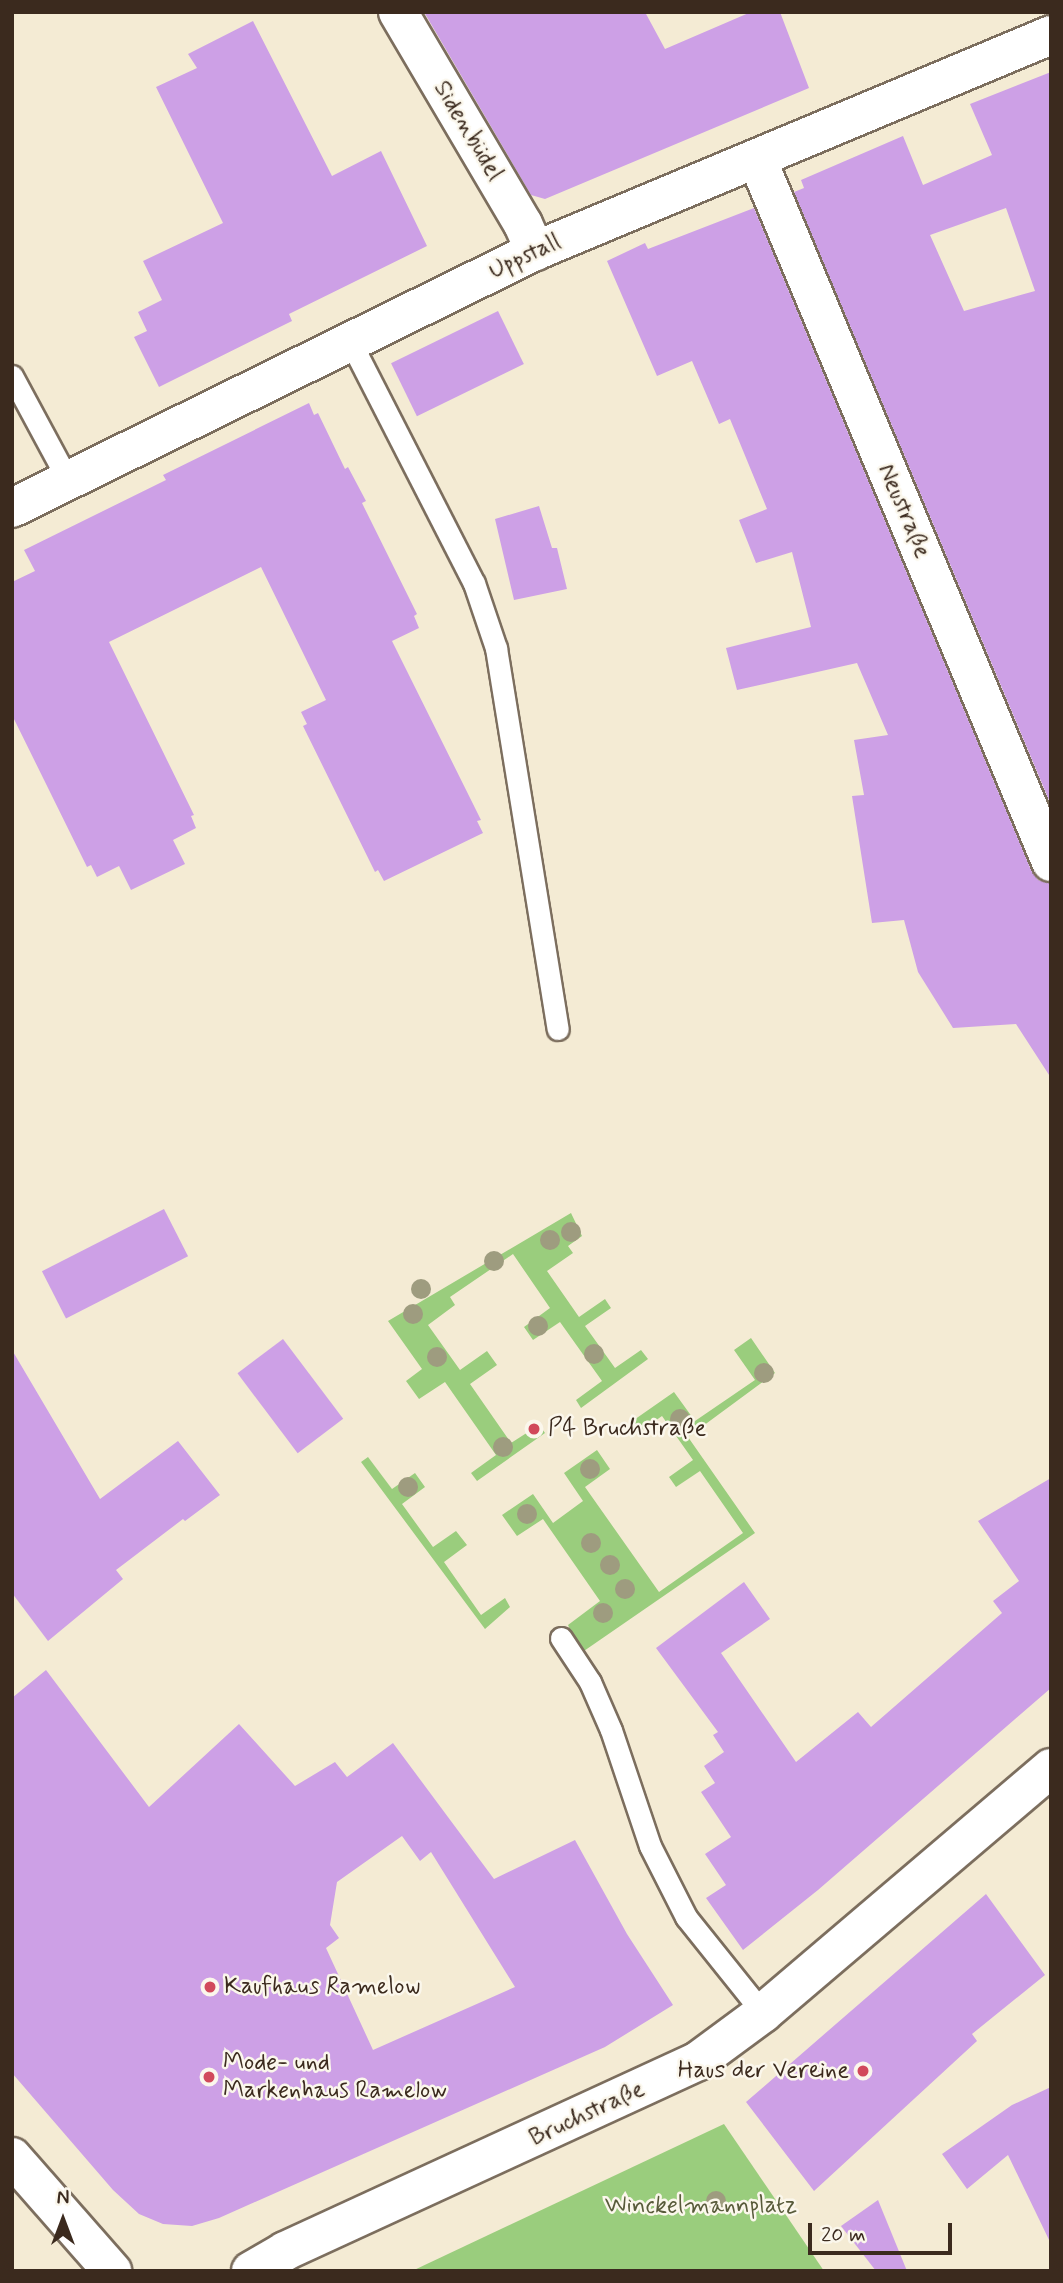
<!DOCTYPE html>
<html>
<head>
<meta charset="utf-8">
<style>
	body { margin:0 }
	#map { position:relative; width:1063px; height:2283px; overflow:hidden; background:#f4ebd4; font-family:Mynerve,sans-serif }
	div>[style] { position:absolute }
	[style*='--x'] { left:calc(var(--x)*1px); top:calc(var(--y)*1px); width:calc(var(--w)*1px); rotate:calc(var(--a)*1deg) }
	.green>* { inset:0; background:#9acd7d }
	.building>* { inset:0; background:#cda0e6; transform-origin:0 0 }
	.roads { filter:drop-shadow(2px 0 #7c6e5e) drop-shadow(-2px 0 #7c6e5e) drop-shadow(0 2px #7c6e5e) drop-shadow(0 -2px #7c6e5e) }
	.service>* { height:21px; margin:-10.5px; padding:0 10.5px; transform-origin:10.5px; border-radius:10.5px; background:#fff }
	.minor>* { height:38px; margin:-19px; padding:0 19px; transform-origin:19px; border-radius:19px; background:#fff }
	.trees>* { width:20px; height:20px; margin:-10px; border-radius:50%; background:#9e9c7f }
	.dots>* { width:19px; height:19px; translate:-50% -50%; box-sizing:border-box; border:4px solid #fbf7ec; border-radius:50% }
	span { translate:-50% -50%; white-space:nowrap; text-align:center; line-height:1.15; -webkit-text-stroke:5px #fbf7ec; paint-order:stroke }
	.street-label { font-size:24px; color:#3b2a1e }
	.poi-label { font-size:24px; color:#3b2a1e }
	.left { translate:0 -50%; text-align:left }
	.right { translate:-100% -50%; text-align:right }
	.park-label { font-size:24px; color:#585b3a }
	.frame { position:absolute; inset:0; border:14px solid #3b2a1e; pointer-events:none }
	.north { position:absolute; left:28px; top:2185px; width:70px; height:70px; -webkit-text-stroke:5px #fbf7ec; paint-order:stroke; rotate:0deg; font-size:19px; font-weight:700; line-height:28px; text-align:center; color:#3b2a1e }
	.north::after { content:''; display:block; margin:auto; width:24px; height:32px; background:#3b2a1e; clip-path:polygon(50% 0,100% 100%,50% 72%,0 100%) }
	.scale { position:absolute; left:808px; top:2223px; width:144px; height:32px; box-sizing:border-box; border:4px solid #3b2a1e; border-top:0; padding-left:9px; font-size:21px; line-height:24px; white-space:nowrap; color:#3b2a1e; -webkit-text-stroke:5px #fbf7ec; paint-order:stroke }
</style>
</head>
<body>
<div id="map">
	<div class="green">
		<div style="clip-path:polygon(571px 1213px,582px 1236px,568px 1246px,573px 1253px,547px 1271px,579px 1317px,605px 1299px,611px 1308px,585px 1326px,615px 1368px,641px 1350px,648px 1359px,581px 1408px,576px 1400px,602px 1381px,560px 1322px,533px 1340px,524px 1327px,550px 1308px,513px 1254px,450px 1297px,455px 1305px,428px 1325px,460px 1370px,487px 1351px,497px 1365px,470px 1384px,511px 1443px,539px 1425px,545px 1433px,477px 1481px,471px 1473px,496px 1455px,445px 1382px,419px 1399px,406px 1381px,422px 1369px,388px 1321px)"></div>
		<div style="clip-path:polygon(751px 1338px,775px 1373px,688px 1437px,755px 1533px,581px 1653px,568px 1625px,600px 1601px,543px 1519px,517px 1536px,502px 1515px,533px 1494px,553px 1523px,583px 1501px,564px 1473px,597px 1450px,610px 1469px,585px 1487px,659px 1592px,743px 1533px,700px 1471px,676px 1487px,669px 1477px,693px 1460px,662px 1416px,638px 1433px,631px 1422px,674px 1392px,695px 1421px,755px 1380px,734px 1350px)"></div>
		<div style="clip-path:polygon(368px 1457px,392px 1489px,415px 1473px,425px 1487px,402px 1504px,433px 1547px,456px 1531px,467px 1545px,444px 1562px,481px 1615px,505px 1598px,510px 1607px,485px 1629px,361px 1462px)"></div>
		<div style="clip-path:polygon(724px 2124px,824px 2271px,412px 2271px)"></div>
	</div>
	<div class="building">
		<div style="clip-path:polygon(424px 12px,645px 12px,665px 49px,751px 12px,780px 12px,809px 88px,545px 199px,531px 195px)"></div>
		<div style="clip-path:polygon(253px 21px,332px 176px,381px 151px,427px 246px,289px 314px,292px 321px,159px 387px,134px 337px,147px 331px,138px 312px,162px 300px,143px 261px,223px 223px,156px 87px,197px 68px,188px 54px)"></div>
		<div style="clip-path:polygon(evenodd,1051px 72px,1051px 805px,794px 192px,804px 188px,801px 180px,903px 136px,923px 185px,992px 155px,970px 104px,1051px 72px,1006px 208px,1035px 291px,964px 311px,930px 235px,1006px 208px)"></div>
		<div style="clip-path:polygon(754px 208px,1031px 870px,1038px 880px,1051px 883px,1051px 1078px,1016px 1024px,953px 1028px,918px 972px,904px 920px,872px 923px,852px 796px,864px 795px,854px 740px,888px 735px,857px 663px,737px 690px,726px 648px,811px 627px,792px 552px,756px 563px,739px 520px,767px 509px,730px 419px,719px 424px,692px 361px,657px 376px,607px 261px,645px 243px,648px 249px)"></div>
		<div style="left:498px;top:311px;width:59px;height:119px;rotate:64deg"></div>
		<div style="clip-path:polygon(309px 403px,314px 415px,318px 413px,345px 469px,348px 467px,366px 501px,362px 503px,417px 614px,414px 616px,419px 628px,392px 641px,481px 820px,477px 821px,483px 833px,384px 881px,378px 870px,375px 872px,303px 726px,307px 724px,301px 712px,326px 700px,261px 567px,109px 642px,194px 815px,191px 816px,196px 828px,173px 840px,185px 864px,131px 890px,119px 866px,97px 877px,91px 865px,87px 867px,12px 715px,12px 582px,35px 571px,24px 550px,166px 480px,163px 475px)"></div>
		<div style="clip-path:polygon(539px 506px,552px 548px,557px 548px,567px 589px,514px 600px,495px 519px)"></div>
		<div style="left:164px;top:1209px;width:53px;height:137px;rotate:63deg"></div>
		<div style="left:283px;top:1339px;width:100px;height:57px;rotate:53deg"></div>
		<div style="clip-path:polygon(12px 1350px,100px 1499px,178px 1441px,220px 1495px,185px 1521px,183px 1519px,116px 1570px,123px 1579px,48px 1641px,12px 1593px)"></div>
		<div style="clip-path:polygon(1051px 1478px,1051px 1688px,818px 1890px,743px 1950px,706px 1898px,726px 1885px,705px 1854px,731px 1837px,701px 1792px,715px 1783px,704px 1766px,724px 1752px,713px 1735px,718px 1732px,656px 1648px,744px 1582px,770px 1619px,721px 1653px,796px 1762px,858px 1712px,871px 1727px,1002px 1613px,993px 1601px,1019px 1581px,978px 1521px)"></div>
		<div style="clip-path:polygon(evenodd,46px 1670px,149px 1807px,239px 1724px,295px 1786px,335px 1762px,347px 1777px,393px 1743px,494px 1879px,575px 1840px,627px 1934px,673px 2005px,605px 2047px,219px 2218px,192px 2226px,163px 2224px,139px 2214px,113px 2190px,12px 2073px,12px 1698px,46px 1670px,402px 1836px,420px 1861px,431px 1852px,515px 1987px,373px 2050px,326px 1948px,339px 1938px,330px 1925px,337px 1882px,402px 1836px)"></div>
		<div style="clip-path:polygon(986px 1894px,1045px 1975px,972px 2034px,977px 2041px,814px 2191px,746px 2102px)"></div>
		<div style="clip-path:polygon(1051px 2087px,1051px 2244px,1008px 2155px,967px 2189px,942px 2154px,1012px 2105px)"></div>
		<div style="clip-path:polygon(878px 2200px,907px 2271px,876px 2271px,841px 2226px)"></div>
	</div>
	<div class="roads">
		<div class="service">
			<div style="--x:350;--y:341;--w:272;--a:62.9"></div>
			<div style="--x:474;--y:583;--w:69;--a:71.3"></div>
			<div style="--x:496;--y:648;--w:386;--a:80.8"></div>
			<div style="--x:12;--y:376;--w:118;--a:61.7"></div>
			<div style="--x:561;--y:1638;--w:53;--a:56.6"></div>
			<div style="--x:590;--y:1682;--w:52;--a:66.4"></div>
			<div style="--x:611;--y:1730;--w:122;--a:71.4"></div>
			<div style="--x:650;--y:1846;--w:80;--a:63.1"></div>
			<div style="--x:686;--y:1917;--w:123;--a:51.3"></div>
		</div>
		<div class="minor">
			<div style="--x:398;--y:12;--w:246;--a:59.5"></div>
			<div style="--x:523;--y:224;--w:30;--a:66"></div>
			<div style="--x:757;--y:159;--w:762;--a:67.3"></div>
			<div style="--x:12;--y:508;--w:583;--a:-26.17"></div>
			<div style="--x:535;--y:251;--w:559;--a:-22.71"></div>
			<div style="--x:12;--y:2157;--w:152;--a:48.7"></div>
			<div style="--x:251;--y:2271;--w:39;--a:-30"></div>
			<div style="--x:285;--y:2251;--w:455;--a:-24.7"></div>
			<div style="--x:698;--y:2061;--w:81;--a:-36.4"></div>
			<div style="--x:763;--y:2013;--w:378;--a:-40.4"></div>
		</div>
	</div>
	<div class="trees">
		<div style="left:571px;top:1232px"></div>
		<div style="left:550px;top:1240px"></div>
		<div style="left:494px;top:1261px"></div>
		<div style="left:421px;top:1289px"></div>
		<div style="left:413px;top:1314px"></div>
		<div style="left:538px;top:1326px"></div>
		<div style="left:594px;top:1354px"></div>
		<div style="left:437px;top:1357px"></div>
		<div style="left:764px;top:1373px"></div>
		<div style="left:680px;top:1419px"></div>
		<div style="left:503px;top:1447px"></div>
		<div style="left:590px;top:1469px"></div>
		<div style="left:408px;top:1487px"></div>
		<div style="left:527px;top:1514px"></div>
		<div style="left:591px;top:1543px"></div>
		<div style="left:610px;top:1565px"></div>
		<div style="left:625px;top:1589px"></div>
		<div style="left:603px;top:1613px"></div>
		<div style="left:716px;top:2201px"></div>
	</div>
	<div class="dots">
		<div style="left:534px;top:1429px;background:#d1495b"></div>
		<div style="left:210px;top:1987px;background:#d1495b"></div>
		<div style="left:863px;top:2071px;background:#d1495b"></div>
		<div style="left:209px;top:2077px;background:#d1495b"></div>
	</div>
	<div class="street-label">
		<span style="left:468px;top:131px;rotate:59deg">Sidenbüdel</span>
		<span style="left:525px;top:257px;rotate:-25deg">Uppstall</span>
		<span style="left:904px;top:511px;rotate:67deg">Neustraße</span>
		<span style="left:587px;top:2114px;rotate:-25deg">Bruchstraße</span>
	</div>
	<div class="poi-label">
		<span class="left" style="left:548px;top:1429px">P4 Bruchstraße</span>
		<span class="left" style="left:224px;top:1987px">Kaufhaus Ramelow</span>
		<span class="left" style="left:223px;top:2077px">Mode- und<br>Markenhaus Ramelow</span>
		<span class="right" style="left:849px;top:2071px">Haus der Vereine</span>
	</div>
	<div class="park-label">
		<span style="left:701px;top:2206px">Winckelmannplatz</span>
	</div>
	<div class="frame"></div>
	<div class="north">N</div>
	<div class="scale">20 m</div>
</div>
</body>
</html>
